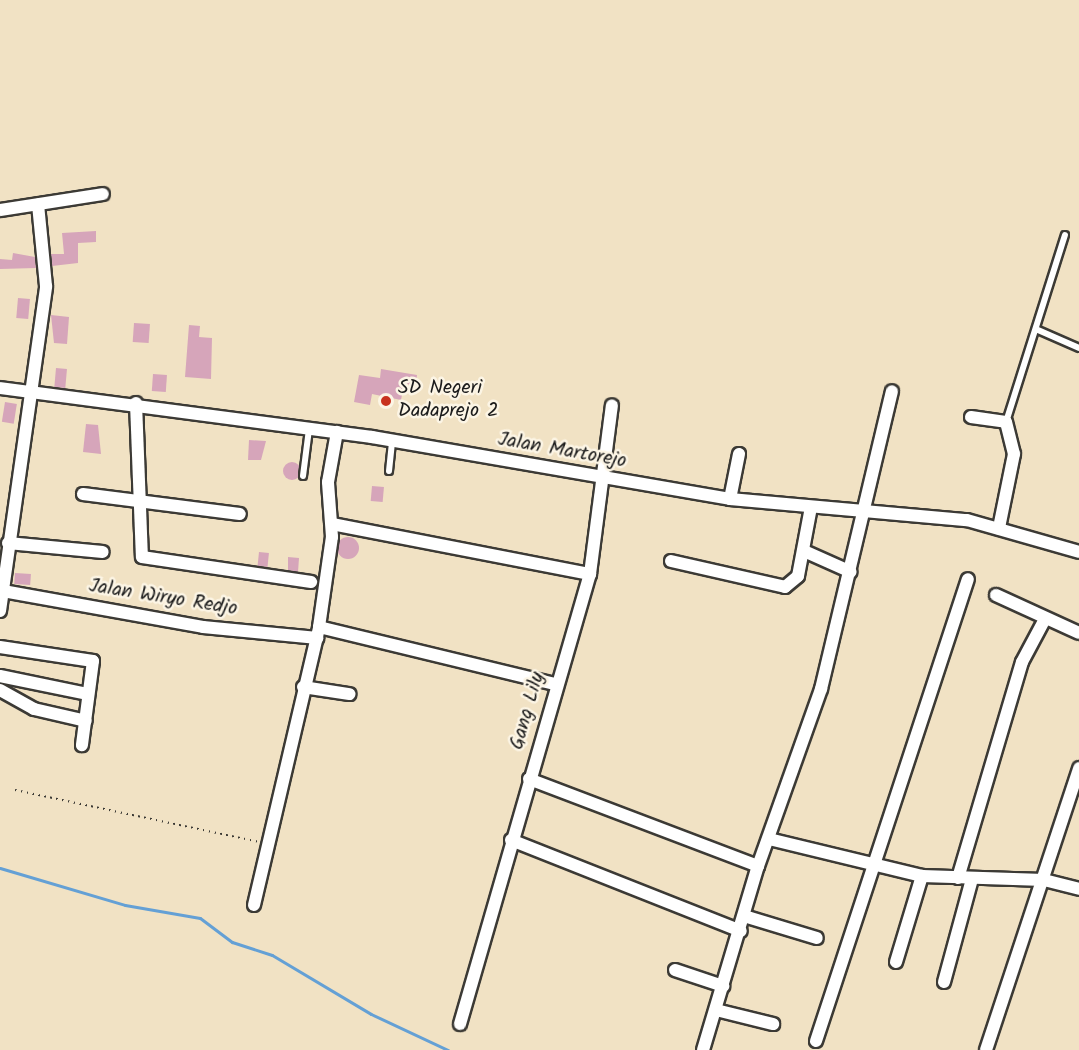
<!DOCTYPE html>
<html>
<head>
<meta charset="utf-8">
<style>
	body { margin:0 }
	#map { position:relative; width:1079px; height:1050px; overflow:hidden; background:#f1e2c4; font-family:Kalam,sans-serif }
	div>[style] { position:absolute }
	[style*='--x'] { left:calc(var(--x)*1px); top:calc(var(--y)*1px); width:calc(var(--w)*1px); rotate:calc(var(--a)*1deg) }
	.stream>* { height:3px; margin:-1.5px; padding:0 1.5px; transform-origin:1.5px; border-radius:1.5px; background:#64a0d5 }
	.building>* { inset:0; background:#d6a5ba; transform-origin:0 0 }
	.round { border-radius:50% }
	.path>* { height:2px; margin-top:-1px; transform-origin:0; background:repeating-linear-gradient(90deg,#3c3a35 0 1.5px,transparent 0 6px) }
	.roads { filter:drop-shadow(2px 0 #3c3a35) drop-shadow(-2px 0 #3c3a35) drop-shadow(0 2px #3c3a35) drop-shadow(0 -2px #3c3a35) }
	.lane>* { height:6px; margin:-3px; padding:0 3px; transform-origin:3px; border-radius:3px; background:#fff }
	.street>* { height:12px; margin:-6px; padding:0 6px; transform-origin:6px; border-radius:6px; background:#fff }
	.dots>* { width:16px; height:16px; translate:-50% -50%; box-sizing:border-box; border:3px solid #fcf5e5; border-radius:50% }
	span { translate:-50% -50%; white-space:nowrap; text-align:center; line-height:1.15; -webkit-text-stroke:5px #fcf5e5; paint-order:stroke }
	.poi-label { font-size:20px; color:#1c1c1c }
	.left { translate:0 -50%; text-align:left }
	.street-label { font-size:20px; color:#1c1c1c }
</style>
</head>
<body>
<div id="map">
	<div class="stream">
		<div style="--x:0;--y:868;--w:130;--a:16.5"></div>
		<div style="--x:125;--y:905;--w:76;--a:9.8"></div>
		<div style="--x:200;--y:918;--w:40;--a:37"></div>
		<div style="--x:232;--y:942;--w:42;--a:18"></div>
		<div style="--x:272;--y:955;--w:115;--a:30.8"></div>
		<div style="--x:371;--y:1014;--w:85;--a:25.1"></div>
	</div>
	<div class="building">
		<div style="clip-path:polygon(96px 231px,96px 242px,78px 243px,78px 263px,52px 266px,51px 254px,64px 254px,62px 233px)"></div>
		<div style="clip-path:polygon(13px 253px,35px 257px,36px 268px,0 269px,0 259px,12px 260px)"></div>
		<div style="left:18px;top:298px;width:12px;height:20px;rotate:5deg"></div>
		<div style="clip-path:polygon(51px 315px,69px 317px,67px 344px,54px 343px)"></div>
		<div style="left:134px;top:323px;width:16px;height:19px;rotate:4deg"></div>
		<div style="clip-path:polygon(189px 325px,200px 326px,199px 337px,212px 338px,211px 379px,185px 377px)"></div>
		<div style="left:56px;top:368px;width:11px;height:19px;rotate:5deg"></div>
		<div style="clip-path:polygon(381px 369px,417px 375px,416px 385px,404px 384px,401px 400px,372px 394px,370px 405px,354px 402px,359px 375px,380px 378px)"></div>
		<div style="left:153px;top:374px;width:14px;height:17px;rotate:4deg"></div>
		<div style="left:5px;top:402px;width:12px;height:20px;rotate:9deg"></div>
		<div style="clip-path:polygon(86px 424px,98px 425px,101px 454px,83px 452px)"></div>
		<div style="clip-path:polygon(249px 440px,266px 441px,261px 460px,248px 460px)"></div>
		<div class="round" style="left:283px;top:462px;width:18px;height:18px"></div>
		<div style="left:372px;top:486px;width:12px;height:15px;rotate:5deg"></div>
		<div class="round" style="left:337px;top:537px;width:22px;height:22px"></div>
		<div style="left:259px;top:552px;width:10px;height:14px;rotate:6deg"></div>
		<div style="clip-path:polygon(288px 557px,299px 558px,298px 572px,288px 570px)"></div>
		<div style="left:15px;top:573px;width:16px;height:11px;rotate:4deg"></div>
	</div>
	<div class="path">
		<div style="--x:15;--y:790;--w:249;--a:12"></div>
	</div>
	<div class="roads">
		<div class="lane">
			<div style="--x:1038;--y:330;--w:45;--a:23.7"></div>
			<div style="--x:1006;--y:422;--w:196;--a:-72.5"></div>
			<div style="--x:389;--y:471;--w:30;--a:-84"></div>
			<div style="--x:303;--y:476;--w:47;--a:-82.7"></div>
		</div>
		<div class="street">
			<div style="--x:0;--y:210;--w:104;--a:-8.8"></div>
			<div style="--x:0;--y:388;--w:375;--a:7.5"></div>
			<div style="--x:372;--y:437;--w:363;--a:9.8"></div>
			<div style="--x:730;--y:499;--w:238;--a:5.1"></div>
			<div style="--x:967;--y:520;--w:116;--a:15.9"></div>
			<div style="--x:136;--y:403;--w:154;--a:87.8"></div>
			<div style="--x:142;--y:557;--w:171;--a:8.4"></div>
			<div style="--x:971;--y:417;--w:35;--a:8"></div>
			<div style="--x:1006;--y:422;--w:33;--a:76"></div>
			<div style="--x:1014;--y:454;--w:76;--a:101.5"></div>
			<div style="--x:83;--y:494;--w:158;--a:7.3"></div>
			<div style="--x:730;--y:499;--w:46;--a:-78.7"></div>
			<div style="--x:332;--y:524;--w:263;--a:11"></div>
			<div style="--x:8;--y:543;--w:95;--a:5.4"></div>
			<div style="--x:804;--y:551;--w:51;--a:24.1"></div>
			<div style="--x:671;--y:561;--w:117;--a:12.8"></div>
			<div style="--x:785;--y:587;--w:17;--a:-40"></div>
			<div style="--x:798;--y:576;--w:70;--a:-79.3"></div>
			<div style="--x:3;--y:591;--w:203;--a:10.2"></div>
			<div style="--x:203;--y:627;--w:115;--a:5.5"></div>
			<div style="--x:996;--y:595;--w:91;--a:24.6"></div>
			<div style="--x:0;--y:611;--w:328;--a:-81.9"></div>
			<div style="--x:46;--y:286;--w:82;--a:-95.6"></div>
			<div style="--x:319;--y:627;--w:243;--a:13.6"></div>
			<div style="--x:0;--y:647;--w:94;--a:8.6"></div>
			<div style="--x:93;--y:661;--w:85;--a:97.5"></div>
			<div style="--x:0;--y:676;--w:90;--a:11.6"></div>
			<div style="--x:303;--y:687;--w:47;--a:8.7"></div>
			<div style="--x:0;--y:690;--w:39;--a:29"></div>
			<div style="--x:34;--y:709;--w:53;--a:13"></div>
			<div style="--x:529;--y:779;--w:245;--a:20.8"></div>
			<div style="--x:769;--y:839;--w:157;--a:13.6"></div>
			<div style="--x:922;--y:876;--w:122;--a:1.9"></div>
			<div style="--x:1044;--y:880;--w:36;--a:14"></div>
			<div style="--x:511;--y:840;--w:247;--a:21.6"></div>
			<div style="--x:958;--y:878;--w:225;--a:-73.5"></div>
			<div style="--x:1022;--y:662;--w:49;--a:-61.9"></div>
			<div style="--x:254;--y:905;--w:285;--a:-76.8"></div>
			<div style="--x:319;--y:627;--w:91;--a:-81.8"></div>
			<div style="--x:332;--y:537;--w:55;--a:-94.2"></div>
			<div style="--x:328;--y:482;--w:51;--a:-79.8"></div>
			<div style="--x:744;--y:916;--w:76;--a:16.8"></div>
			<div style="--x:896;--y:962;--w:90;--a:-73.2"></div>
			<div style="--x:675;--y:970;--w:51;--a:18.4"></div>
			<div style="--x:944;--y:982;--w:107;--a:-74.8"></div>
			<div style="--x:716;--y:1010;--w:59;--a:13.8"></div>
			<div style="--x:460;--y:1024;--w:468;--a:-73.9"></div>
			<div style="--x:590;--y:574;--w:170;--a:-82.6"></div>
			<div style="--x:816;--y:1041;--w:486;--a:-71.8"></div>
			<div style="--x:703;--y:1050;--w:192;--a:-73.4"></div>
			<div style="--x:758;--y:866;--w:188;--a:-70.4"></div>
			<div style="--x:821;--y:689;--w:306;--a:-76.6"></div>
			<div style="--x:986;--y:1050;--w:297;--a:-71.7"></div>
		</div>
	</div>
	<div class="dots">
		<div style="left:386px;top:401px;background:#c8321e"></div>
	</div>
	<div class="poi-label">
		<span class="left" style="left:398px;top:400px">SD Negeri<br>Dadaprejo 2</span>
	</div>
	<div class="street-label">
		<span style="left:562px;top:451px;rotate:10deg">Jalan Martorejo</span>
		<span style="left:163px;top:598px;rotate:9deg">Jalan Wiryo Redjo</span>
		<span style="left:528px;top:711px;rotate:-74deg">Gang Lily</span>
	</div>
</div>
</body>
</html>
